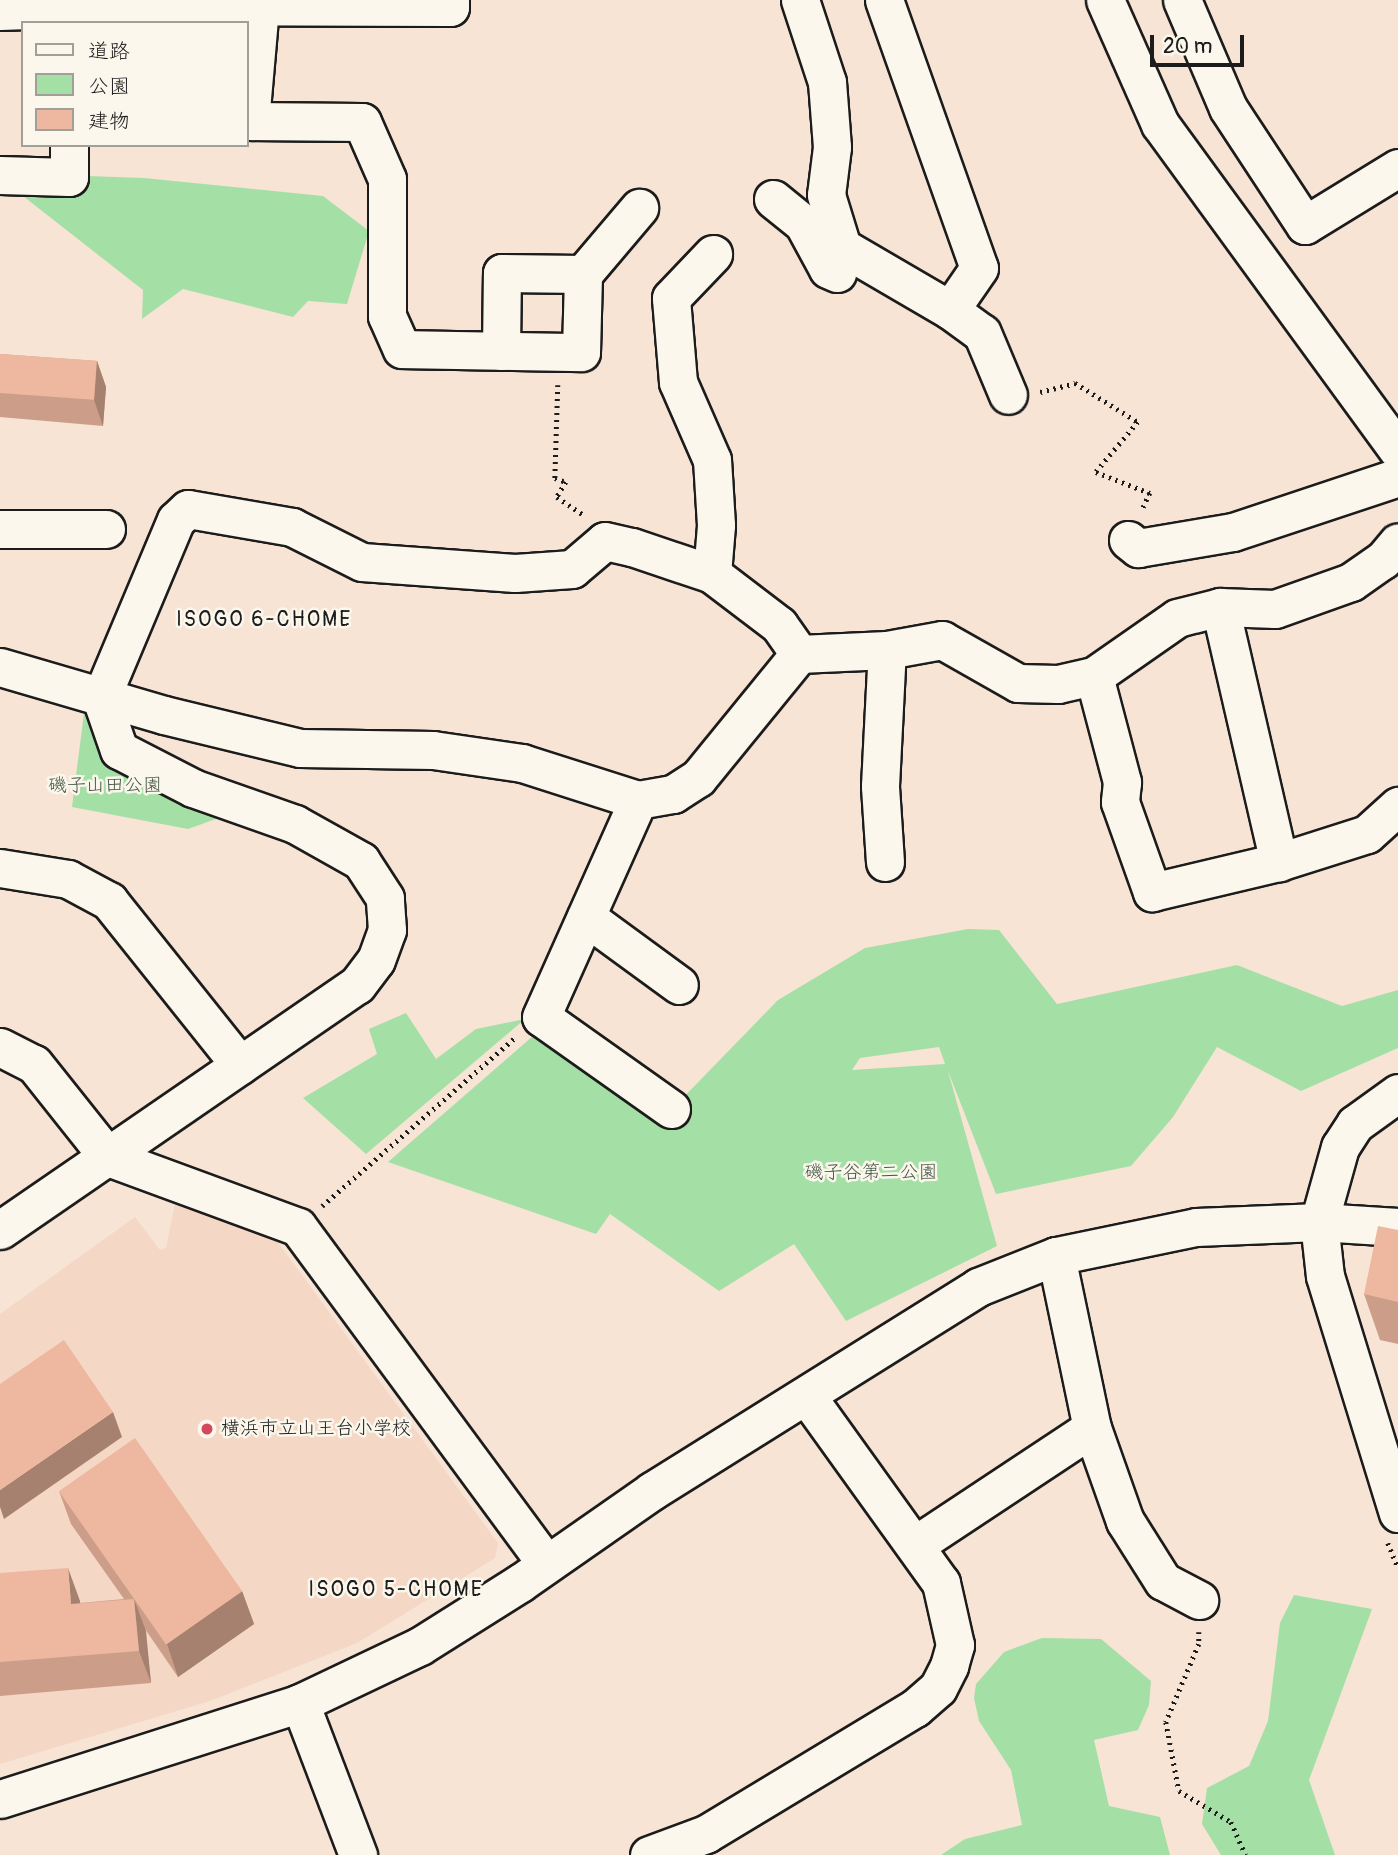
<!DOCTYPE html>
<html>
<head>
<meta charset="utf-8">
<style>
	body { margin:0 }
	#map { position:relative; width:1398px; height:1855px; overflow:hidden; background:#f7e4d5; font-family:Pangolin,"Klee One",sans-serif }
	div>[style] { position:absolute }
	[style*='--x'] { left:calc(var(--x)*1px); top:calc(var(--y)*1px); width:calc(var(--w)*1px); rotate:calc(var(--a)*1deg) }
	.built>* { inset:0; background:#f4d7c5 }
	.green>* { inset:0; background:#a4e0a6 }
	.path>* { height:4.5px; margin-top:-2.25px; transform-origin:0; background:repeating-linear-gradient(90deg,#1c1c1c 0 2px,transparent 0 7px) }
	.roads { filter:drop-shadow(2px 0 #1c1c1c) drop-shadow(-2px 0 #1c1c1c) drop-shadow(0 2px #1c1c1c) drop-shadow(0 -2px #1c1c1c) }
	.minor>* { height:37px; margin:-18.5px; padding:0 18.5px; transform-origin:18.5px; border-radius:18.5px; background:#fbf7ec }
	.wall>* { inset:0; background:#cc9e89 }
	.shaded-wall>* { inset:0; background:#a6816f }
	.building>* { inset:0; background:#edb89f; transform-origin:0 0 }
	.dots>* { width:19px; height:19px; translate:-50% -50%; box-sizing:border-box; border:4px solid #fbf7ec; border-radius:50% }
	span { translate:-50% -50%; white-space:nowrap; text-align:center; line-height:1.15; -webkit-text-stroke:5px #fbf7ec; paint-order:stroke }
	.park-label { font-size:19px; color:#455745 }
	.poi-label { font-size:19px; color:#1c1c1c }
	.left { translate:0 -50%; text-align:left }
	.neighbourhood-label { font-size:21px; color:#1c1c1c; letter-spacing:2px }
	.legend { position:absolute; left:21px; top:21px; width:228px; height:126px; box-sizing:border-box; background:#fbf7ec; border:2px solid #a29f99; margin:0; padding:9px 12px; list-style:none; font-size:21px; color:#1c1c1c }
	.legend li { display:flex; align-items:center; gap:14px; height:35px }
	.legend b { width:35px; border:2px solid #a29f99 }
	.scale { position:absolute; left:1150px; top:35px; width:94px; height:32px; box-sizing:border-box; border:4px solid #1c1c1c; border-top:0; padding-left:9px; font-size:21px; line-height:24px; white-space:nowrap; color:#1c1c1c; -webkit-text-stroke:5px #fbf7ec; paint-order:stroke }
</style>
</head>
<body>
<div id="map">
	<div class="built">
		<div style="clip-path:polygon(175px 1204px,277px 1241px,498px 1543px,495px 1558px,357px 1643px,210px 1701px,0 1764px,0 1314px,135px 1217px,160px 1250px,166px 1248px)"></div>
	</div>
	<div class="green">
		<div style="clip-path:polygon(0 173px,144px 178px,323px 196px,369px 231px,347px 304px,308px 301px,293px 317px,183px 289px,142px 319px,143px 290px,0 178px)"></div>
		<div style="clip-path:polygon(84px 713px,104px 754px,227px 815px,188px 829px,72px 807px)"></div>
		<div style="clip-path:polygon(evenodd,968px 929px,999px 930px,1057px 1004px,1237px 965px,1342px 1006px,1398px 990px,1398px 1048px,1301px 1091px,1217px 1047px,1173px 1117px,1131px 1166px,996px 1194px,948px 1071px,997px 1246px,846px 1321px,794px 1244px,719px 1291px,610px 1214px,596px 1234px,388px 1162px,541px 1029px,676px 1105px,778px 1000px,865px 948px,968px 929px,939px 1047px,945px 1064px,852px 1070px,860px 1058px,939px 1047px)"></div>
		<div style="clip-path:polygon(406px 1013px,436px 1059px,476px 1029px,525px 1019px,366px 1154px,303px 1098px,377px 1054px,369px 1029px)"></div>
		<div style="clip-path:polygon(1294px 1595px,1372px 1609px,1309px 1780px,1335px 1855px,1221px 1855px,1202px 1824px,1207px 1788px,1249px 1766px,1268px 1721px,1280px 1623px)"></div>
		<div style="clip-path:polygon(1042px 1638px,1101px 1639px,1151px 1681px,1149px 1705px,1138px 1730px,1094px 1740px,1109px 1806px,1160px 1817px,1170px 1855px,941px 1855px,965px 1839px,1022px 1825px,1011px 1770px,979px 1721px,974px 1698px,976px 1684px,1004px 1652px)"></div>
	</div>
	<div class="path">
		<div style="--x:558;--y:385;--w:93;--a:91.8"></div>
		<div style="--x:555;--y:478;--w:12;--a:20"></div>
		<div style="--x:566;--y:482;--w:17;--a:121"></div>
		<div style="--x:557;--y:497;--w:32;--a:34"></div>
		<div style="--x:1040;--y:392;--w:36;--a:-14"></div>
		<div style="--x:1075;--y:383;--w:74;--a:31.8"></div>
		<div style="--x:1138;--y:422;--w:65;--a:130"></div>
		<div style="--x:1096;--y:472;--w:58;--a:21.3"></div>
		<div style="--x:1150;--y:493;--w:19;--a:115"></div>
		<div style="--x:322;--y:1206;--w:257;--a:-41.1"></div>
		<div style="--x:1388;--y:1543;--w:27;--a:68"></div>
		<div style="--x:1199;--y:1632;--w:12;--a:90"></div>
		<div style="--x:1199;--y:1644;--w:85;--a:112.9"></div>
		<div style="--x:1166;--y:1722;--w:70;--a:79.3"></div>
		<div style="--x:1179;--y:1791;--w:61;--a:30.8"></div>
		<div style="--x:1231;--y:1822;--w:36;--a:66"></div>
	</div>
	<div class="roads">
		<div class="minor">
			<div style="--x:800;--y:0;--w:86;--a:71.8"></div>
			<div style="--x:827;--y:82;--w:65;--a:85.6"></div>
			<div style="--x:832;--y:147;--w:48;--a:97.1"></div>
			<div style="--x:826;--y:195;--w:54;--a:72.9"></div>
			<div style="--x:842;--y:247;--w:125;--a:30.3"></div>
			<div style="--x:884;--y:0;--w:284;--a:70.5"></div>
			<div style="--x:979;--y:268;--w:51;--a:124.6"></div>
			<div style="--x:950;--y:310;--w:39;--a:36"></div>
			<div style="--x:982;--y:333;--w:67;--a:67.2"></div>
			<div style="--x:1105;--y:0;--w:136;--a:66.1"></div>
			<div style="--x:1160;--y:124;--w:404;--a:53.9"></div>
			<div style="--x:1182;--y:0;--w:117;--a:66.9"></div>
			<div style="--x:1228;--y:108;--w:140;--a:56.7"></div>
			<div style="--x:1305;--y:225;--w:109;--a:-31.5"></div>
			<div style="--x:0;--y:11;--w:139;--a:-2.1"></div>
			<div style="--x:139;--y:6;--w:311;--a:0.2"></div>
			<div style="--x:450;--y:7;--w:7;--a:-90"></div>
			<div style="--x:247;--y:121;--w:115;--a:0.5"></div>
			<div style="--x:362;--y:122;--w:62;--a:66.3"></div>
			<div style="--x:387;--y:179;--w:137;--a:90"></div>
			<div style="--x:387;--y:316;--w:36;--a:66"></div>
			<div style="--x:402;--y:349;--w:179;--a:1"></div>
			<div style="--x:581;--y:352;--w:78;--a:-88.5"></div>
			<div style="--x:583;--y:274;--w:87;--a:-49.7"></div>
			<div style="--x:250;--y:121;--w:115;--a:-85"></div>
			<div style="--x:0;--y:175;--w:69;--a:1.7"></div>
			<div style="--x:69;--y:177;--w:32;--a:-90"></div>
			<div style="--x:773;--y:199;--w:38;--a:39"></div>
			<div style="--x:803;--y:223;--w:52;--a:61.5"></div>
			<div style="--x:828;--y:269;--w:10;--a:24"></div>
			<div style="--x:501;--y:351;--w:78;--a:-89.3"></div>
			<div style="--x:502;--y:273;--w:81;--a:0.7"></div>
			<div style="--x:0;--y:529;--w:106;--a:0"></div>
			<div style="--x:1128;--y:540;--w:13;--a:39"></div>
			<div style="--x:1138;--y:548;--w:96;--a:-9.6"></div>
			<div style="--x:1233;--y:532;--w:174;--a:-18.4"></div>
			<div style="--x:712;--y:574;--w:49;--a:-85.3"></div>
			<div style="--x:716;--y:525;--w:65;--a:-93.5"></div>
			<div style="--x:712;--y:460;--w:85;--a:-113.6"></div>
			<div style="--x:678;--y:382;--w:84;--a:-94.8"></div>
			<div style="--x:671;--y:298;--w:61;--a:-46.3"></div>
			<div style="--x:1220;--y:607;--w:262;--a:77"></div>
			<div style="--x:0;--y:667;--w:171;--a:16.3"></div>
			<div style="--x:164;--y:715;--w:140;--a:13.6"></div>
			<div style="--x:300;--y:748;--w:133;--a:0.9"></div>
			<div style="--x:433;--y:750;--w:90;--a:8.3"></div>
			<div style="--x:522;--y:763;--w:122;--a:17.7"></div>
			<div style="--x:1094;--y:676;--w:110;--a:75.2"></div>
			<div style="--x:1122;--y:782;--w:20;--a:96"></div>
			<div style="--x:1120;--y:802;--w:96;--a:70.4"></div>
			<div style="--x:1152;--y:892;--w:130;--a:-13.3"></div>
			<div style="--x:1279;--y:862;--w:92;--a:-17.7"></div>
			<div style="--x:1367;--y:834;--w:42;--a:-42.1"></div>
			<div style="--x:885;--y:862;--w:76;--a:-93.8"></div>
			<div style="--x:880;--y:786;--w:136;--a:-87.1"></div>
			<div style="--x:0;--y:868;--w:69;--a:9.2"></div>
			<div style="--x:68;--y:879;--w:47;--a:28.2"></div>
			<div style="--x:109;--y:901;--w:210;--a:51.4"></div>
			<div style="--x:586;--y:917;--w:115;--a:36.2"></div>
			<div style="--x:0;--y:1047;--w:38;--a:27"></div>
			<div style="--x:34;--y:1064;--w:119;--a:51.5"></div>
			<div style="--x:108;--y:1157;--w:202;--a:20.2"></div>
			<div style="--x:298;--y:1227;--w:418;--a:53.6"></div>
			<div style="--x:1398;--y:1093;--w:53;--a:144.2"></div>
			<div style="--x:1355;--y:1124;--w:27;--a:123"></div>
			<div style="--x:1340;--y:1147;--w:78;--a:105.6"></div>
			<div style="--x:1319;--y:1222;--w:54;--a:83.7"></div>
			<div style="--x:1325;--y:1276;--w:248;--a:72.9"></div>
			<div style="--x:671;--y:1109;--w:159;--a:-144.7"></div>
			<div style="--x:541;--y:1017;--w:238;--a:-65.9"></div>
			<div style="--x:638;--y:800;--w:36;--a:-10"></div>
			<div style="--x:673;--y:794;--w:30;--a:-33"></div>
			<div style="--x:698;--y:778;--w:160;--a:-50.8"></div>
			<div style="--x:0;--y:1230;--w:433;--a:-34.5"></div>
			<div style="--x:357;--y:985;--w:31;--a:-53"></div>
			<div style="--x:376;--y:960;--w:32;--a:-70"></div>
			<div style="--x:387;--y:930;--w:32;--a:-94"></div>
			<div style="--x:385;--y:898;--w:44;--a:-123"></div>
			<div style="--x:361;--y:861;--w:76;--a:-150.7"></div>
			<div style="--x:295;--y:824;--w:108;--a:-160.6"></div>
			<div style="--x:193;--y:788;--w:83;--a:-152.8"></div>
			<div style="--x:119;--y:750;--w:55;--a:-109.1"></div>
			<div style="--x:101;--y:698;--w:193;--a:-67.2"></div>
			<div style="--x:176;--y:520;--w:16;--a:-43"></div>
			<div style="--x:188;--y:509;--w:106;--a:9.8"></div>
			<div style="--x:292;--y:527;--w:78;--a:26.6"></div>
			<div style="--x:362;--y:562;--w:153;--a:4.1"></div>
			<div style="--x:515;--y:573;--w:57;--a:-4"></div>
			<div style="--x:572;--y:569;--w:43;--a:-40.3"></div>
			<div style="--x:605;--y:541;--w:28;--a:13"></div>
			<div style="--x:632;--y:547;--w:84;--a:18.6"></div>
			<div style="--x:712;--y:574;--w:84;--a:37.3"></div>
			<div style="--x:779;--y:625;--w:35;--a:55"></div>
			<div style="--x:799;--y:654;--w:88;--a:-2.6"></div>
			<div style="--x:887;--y:650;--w:56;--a:-10.3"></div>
			<div style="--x:942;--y:640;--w:87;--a:29.5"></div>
			<div style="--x:1018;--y:683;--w:40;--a:1.4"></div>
			<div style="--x:1058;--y:684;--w:37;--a:-13"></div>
			<div style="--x:1094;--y:676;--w:101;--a:-34.9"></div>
			<div style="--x:1177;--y:618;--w:44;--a:-14.3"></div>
			<div style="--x:1220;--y:607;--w:55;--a:2.1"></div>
			<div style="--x:1275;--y:609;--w:81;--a:-19.6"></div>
			<div style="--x:1351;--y:582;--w:39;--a:-35"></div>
			<div style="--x:1383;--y:560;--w:23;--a:-50"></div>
			<div style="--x:1056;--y:1256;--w:176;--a:78.2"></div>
			<div style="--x:1092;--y:1428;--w:99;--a:70.5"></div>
			<div style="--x:1125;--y:1521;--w:71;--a:57.7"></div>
			<div style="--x:1163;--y:1581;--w:41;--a:27.8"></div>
			<div style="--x:915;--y:1545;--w:212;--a:-33.5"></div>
			<div style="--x:300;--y:1703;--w:163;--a:69.1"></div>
			<div style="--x:0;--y:1799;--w:315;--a:-17.7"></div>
			<div style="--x:300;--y:1703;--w:133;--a:-25.4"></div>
			<div style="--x:420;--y:1646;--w:118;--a:-32.2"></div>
			<div style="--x:520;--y:1583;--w:161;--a:-34.9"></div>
			<div style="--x:652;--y:1491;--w:385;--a:-32"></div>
			<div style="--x:978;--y:1287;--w:84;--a:-21.7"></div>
			<div style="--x:1056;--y:1256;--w:143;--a:-11.7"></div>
			<div style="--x:1196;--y:1227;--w:123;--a:-2.3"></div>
			<div style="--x:1319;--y:1222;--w:79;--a:3.6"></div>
			<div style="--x:649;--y:1855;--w:61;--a:-20.2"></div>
			<div style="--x:706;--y:1834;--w:244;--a:-31.1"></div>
			<div style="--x:915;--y:1708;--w:30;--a:-41"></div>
			<div style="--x:938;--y:1688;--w:25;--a:-63"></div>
			<div style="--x:949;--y:1666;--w:22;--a:-74"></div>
			<div style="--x:955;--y:1645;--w:64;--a:-102.7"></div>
			<div style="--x:941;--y:1583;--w:231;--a:-125.7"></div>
		</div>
	</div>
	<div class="wall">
		<div style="clip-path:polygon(0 354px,97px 361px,106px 387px,103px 426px,0 417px)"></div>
		<div style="clip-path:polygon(1398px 1230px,1398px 1344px,1380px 1340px,1364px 1294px)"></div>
		<div style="clip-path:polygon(59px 1491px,242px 1591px,254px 1624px,178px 1677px,145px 1629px,151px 1683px,0 1696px,0 1573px,80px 1601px,80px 1603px,124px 1599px,71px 1524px)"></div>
	</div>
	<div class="shaded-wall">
		<div style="clip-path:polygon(97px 361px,106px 387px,103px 426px,94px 400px)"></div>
		<div style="clip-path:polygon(113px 1412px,122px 1437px,4px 1519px,0 1507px,0 1490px)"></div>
		<div style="clip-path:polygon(68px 1568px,80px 1601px,83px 1636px,71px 1604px)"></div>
		<div style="clip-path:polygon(242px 1591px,254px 1624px,178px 1677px,167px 1644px)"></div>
		<div style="clip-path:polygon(134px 1599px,146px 1631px,151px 1683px,139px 1651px)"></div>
	</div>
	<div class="building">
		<div style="left:0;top:354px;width:97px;height:39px;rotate:4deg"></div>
		<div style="clip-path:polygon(1378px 1226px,1398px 1230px,1398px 1302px,1364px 1294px)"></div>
		<div style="clip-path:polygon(64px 1340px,113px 1412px,0 1490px,0 1384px)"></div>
		<div style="left:135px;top:1438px;width:187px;height:93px;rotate:55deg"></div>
		<div style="clip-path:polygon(68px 1568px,71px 1604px,134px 1599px,139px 1651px,0 1662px,0 1573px)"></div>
	</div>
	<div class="dots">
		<div style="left:207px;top:1429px;background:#d1495b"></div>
	</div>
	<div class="park-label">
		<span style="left:105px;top:786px">磯子山田公園</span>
		<span style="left:871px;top:1173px">磯子谷第二公園</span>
	</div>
	<div class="poi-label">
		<span class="left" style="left:221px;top:1429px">横浜市立山王台小学校</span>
	</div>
	<div class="neighbourhood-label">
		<span style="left:264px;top:620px">ISOGO 6-CHOME</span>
		<span style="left:396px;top:1590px">ISOGO 5-CHOME</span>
	</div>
	<ul class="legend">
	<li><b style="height:9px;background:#fbf7ec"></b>道路</li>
	<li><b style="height:19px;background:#a4e0a6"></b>公園</li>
	<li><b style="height:19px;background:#edb89f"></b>建物</li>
	</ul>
	<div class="scale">20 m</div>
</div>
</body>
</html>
